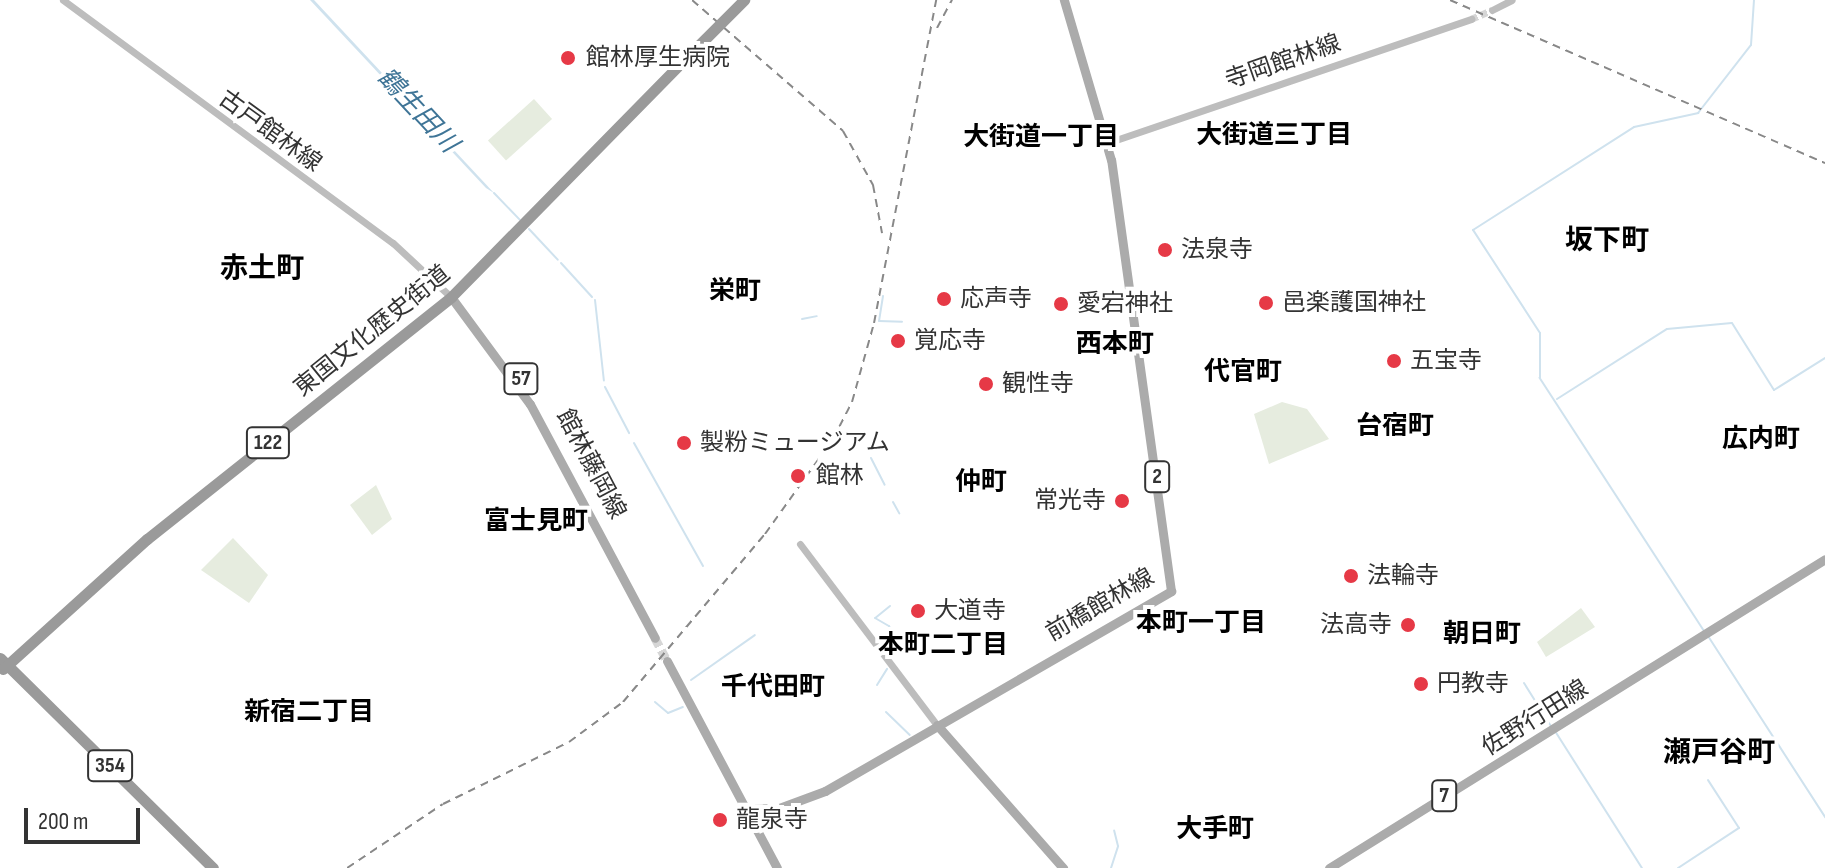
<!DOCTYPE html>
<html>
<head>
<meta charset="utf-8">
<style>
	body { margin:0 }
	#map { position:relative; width:1825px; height:868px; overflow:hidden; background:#fff; font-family:"Sofia Sans Condensed","Noto Sans JP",sans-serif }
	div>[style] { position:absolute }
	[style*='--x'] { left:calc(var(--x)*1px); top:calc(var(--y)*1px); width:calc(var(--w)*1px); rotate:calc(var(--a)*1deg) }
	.green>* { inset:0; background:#e6ecdf; transform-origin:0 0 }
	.water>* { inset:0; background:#cfe2ee }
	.stream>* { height:2px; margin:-1px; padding:0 1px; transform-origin:1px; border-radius:1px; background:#cfe2ee }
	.secondary-tunnel>* { height:7px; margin-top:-3.5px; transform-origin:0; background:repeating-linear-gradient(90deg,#d6d6d6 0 7px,transparent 0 10.5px) }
	.primary-tunnel>* { height:9px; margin-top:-4.5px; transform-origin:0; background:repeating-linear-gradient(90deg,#d6d6d6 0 9px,transparent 0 13.5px) }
	.secondary>* { height:7px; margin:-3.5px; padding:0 3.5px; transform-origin:3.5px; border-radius:3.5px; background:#bdbdbd }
	.primary>* { height:9px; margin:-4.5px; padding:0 4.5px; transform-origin:4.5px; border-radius:4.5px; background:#ababab }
	.highway>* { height:11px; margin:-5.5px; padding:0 5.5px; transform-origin:5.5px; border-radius:5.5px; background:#9a9a9a }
	.rail>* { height:2px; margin-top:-1px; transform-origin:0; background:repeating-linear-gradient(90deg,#888 0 8px,transparent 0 14px) }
	.highway-bridge>* { height:11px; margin:-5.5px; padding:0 5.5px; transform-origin:5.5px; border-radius:5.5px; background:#9a9a9a }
	.dots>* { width:22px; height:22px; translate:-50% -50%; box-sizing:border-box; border:4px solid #fff; border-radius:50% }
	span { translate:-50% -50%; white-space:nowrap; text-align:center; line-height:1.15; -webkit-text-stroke:8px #fff; paint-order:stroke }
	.shield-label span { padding:2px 6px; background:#fff; border:2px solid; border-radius:6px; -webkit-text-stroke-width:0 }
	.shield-label { font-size:22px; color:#333; font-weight:700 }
	.poi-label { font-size:24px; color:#333 }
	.left { translate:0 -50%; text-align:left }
	.right { translate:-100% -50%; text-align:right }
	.street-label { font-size:24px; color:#333 }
	.water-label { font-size:26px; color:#3f7597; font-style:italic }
	.neighbourhood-label { font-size:26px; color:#000; font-weight:700 }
	.quarter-label { font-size:28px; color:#000; font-weight:700 }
	.scale { position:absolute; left:24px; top:808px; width:116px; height:36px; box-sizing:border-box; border:4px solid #333; border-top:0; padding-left:10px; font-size:24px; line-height:28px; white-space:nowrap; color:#333; -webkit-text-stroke:6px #fff; paint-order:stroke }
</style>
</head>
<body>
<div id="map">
	<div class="green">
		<div style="left:534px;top:99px;width:27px;height:62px;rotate:48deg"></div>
		<div style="clip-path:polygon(1282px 402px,1307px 409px,1329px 439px,1269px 464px,1254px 414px)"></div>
		<div style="clip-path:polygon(376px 485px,392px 519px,372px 535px,350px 505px)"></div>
		<div style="clip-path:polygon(233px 538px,268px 575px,249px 603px,201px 570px)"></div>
		<div style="clip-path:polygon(1581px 608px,1595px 627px,1546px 657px,1537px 642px)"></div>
	</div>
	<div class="water">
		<div style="clip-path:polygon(310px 0,314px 0,494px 193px,486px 188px)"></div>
	</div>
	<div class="stream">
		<div style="--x:494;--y:193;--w:37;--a:46"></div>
		<div style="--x:529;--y:229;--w:42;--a:46.9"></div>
		<div style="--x:561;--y:263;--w:46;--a:47.6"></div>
		<div style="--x:883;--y:296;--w:25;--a:99"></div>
		<div style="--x:879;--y:321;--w:23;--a:2"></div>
		<div style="--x:595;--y:300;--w:81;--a:83.7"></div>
		<div style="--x:802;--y:319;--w:15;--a:-11"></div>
		<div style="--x:605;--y:387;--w:52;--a:62.4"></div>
		<div style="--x:1557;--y:399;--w:130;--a:-32.5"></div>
		<div style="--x:1667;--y:329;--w:65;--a:-5.3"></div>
		<div style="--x:1732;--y:323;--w:79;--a:57.9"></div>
		<div style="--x:1774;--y:390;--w:60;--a:-32.1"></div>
		<div style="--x:634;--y:443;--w:141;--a:60.7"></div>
		<div style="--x:871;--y:458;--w:30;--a:63"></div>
		<div style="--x:893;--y:502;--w:13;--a:61"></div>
		<div style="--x:890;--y:606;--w:19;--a:141"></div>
		<div style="--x:875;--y:618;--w:16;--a:30"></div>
		<div style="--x:889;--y:626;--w:31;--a:65"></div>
		<div style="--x:1704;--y:631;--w:302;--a:-123"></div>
		<div style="--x:1540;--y:378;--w:45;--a:-90"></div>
		<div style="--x:1540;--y:333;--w:123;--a:-123"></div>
		<div style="--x:1473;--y:230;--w:191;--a:-32.6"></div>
		<div style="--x:1634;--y:127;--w:66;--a:-12.3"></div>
		<div style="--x:1698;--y:113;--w:86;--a:-52.1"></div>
		<div style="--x:1751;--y:45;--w:45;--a:-86.2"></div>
		<div style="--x:1708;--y:636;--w:216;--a:57.1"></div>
		<div style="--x:691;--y:680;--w:78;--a:-35.1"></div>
		<div style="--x:1524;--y:683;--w:51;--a:57.9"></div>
		<div style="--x:877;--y:685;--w:19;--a:-58"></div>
		<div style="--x:655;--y:702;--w:17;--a:40"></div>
		<div style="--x:668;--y:713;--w:16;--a:-22"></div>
		<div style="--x:886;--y:712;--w:33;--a:44"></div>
		<div style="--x:1555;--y:731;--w:162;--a:57.6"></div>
		<div style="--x:1111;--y:868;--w:23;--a:-72"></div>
		<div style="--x:1118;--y:846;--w:16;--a:-104"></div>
		<div style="--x:1678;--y:868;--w:73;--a:-33.3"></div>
		<div style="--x:1739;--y:828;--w:57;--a:-122.9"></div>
	</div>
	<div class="secondary-tunnel">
		<div style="--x:1471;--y:19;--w:23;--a:-23"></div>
	</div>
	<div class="primary-tunnel">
		<div style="--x:655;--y:638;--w:26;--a:62"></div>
	</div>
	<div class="secondary">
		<div style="--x:63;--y:0;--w:410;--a:36.4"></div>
		<div style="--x:393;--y:243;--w:79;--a:43"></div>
		<div style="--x:1492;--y:10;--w:22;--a:-27"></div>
		<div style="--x:1107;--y:143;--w:385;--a:-18.8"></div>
		<div style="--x:800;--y:544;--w:227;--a:52.9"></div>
	</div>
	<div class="primary">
		<div style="--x:451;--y:297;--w:133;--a:53.6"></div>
		<div style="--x:530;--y:404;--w:265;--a:61.9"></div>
		<div style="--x:667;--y:661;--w:234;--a:62"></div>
		<div style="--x:937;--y:725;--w:191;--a:48.6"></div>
		<div style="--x:749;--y:809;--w:30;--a:-2"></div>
		<div style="--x:779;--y:808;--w:49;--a:-20.3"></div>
		<div style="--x:825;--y:791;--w:400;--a:-30"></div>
		<div style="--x:1171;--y:591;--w:435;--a:-97.9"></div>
		<div style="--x:1111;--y:160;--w:167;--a:-106.4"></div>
		<div style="--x:1329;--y:868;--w:584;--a:-31.92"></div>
	</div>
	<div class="highway">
		<div style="--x:0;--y:658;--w:299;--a:44.6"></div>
		<div style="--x:3;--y:669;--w:194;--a:-42.1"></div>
		<div style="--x:147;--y:539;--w:389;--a:-38.5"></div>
		<div style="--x:451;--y:297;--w:327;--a:-45.5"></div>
	</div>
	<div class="rail">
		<div style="--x:692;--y:0;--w:200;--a:40.9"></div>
		<div style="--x:843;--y:131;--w:62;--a:60.9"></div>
		<div style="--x:873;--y:185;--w:49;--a:79.4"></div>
		<div style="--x:1450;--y:0;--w:409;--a:23.5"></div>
		<div style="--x:937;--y:28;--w:32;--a:-62"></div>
		<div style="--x:347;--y:868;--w:115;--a:-33.7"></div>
		<div style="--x:443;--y:804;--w:140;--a:-26.2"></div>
		<div style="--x:569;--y:742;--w:67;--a:-36.5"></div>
		<div style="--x:623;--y:702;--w:220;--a:-49.8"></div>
		<div style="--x:765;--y:534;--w:117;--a:-54.4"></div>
		<div style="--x:833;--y:439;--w:42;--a:-62.8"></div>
		<div style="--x:852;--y:402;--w:82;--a:-74.4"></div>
		<div style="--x:874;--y:323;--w:329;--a:-79.1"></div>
	</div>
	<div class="highway-bridge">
		<div style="--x:680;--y:64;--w:91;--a:-45"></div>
	</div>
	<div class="dots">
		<div style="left:568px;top:58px;background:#e63946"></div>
		<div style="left:1165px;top:250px;background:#e63946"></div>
		<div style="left:944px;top:299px;background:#e63946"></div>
		<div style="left:1266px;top:303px;background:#e63946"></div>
		<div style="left:1061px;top:304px;background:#e63946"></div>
		<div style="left:898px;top:341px;background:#e63946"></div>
		<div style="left:1394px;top:361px;background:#e63946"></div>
		<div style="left:986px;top:384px;background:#e63946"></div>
		<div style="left:684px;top:443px;background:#e63946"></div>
		<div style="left:798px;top:476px;background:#e63946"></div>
		<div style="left:1122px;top:501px;background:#e63946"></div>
		<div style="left:1351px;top:576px;background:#e63946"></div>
		<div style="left:918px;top:611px;background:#e63946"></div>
		<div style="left:1408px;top:625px;background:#e63946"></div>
		<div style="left:1421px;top:684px;background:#e63946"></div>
		<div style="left:720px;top:820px;background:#e63946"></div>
	</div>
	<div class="shield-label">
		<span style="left:521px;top:379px">57</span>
		<span style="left:268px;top:443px">122</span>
		<span style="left:1157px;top:477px">2</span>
		<span style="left:110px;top:766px">354</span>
		<span style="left:1444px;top:796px">7</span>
	</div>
	<div class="poi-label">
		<span class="left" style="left:586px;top:58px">館林厚生病院</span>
		<span class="left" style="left:1181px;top:250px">法泉寺</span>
		<span class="left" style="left:960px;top:299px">応声寺</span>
		<span class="left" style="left:1282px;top:303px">邑楽護国神社</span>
		<span class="left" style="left:1077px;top:304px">愛宕神社</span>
		<span class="left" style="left:914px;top:341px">覚応寺</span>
		<span class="left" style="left:1410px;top:361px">五宝寺</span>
		<span class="left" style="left:1002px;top:384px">観性寺</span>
		<span class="left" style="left:700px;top:443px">製粉ミュージアム</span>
		<span class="left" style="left:816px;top:476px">館林</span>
		<span class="right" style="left:1106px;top:501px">常光寺</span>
		<span class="left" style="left:1367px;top:576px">法輪寺</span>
		<span class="left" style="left:934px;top:611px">大道寺</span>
		<span class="right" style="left:1392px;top:625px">法高寺</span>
		<span class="left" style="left:1437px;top:684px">円教寺</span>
		<span class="left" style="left:736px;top:820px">龍泉寺</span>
	</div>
	<div class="street-label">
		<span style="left:1283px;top:62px;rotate:-19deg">寺岡館林線</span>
		<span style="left:270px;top:131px;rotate:36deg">古戸館林線</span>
		<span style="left:372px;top:331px;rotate:-39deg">東国文化歴史街道</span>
		<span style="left:591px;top:464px;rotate:62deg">館林藤岡線</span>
		<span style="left:1100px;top:605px;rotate:-30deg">前橋館林線</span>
		<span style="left:1535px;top:718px;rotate:-32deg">佐野行田線</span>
	</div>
	<div class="water-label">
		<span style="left:417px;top:111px;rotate:47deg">鶴生田川</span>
	</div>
	<div class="neighbourhood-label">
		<span style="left:1274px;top:136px">大街道三丁目</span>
		<span style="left:1041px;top:138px">大街道一丁目</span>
		<span style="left:735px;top:292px">栄町</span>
		<span style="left:1115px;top:345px">西本町</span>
		<span style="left:1243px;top:373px">代官町</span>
		<span style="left:1395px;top:427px">台宿町</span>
		<span style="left:1761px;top:440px">広内町</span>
		<span style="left:981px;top:483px">仲町</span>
		<span style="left:536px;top:522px">富士見町</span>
		<span style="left:1201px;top:624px">本町一丁目</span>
		<span style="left:1482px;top:635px">朝日町</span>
		<span style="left:943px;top:646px">本町二丁目</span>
		<span style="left:773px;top:688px">千代田町</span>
		<span style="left:309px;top:713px">新宿二丁目</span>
		<span style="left:1215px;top:830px">大手町</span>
	</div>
	<div class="quarter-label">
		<span style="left:1607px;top:241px">坂下町</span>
		<span style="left:262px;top:269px">赤土町</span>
		<span style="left:1719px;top:753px">瀬戸谷町</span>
	</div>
	<div class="scale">200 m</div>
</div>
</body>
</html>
